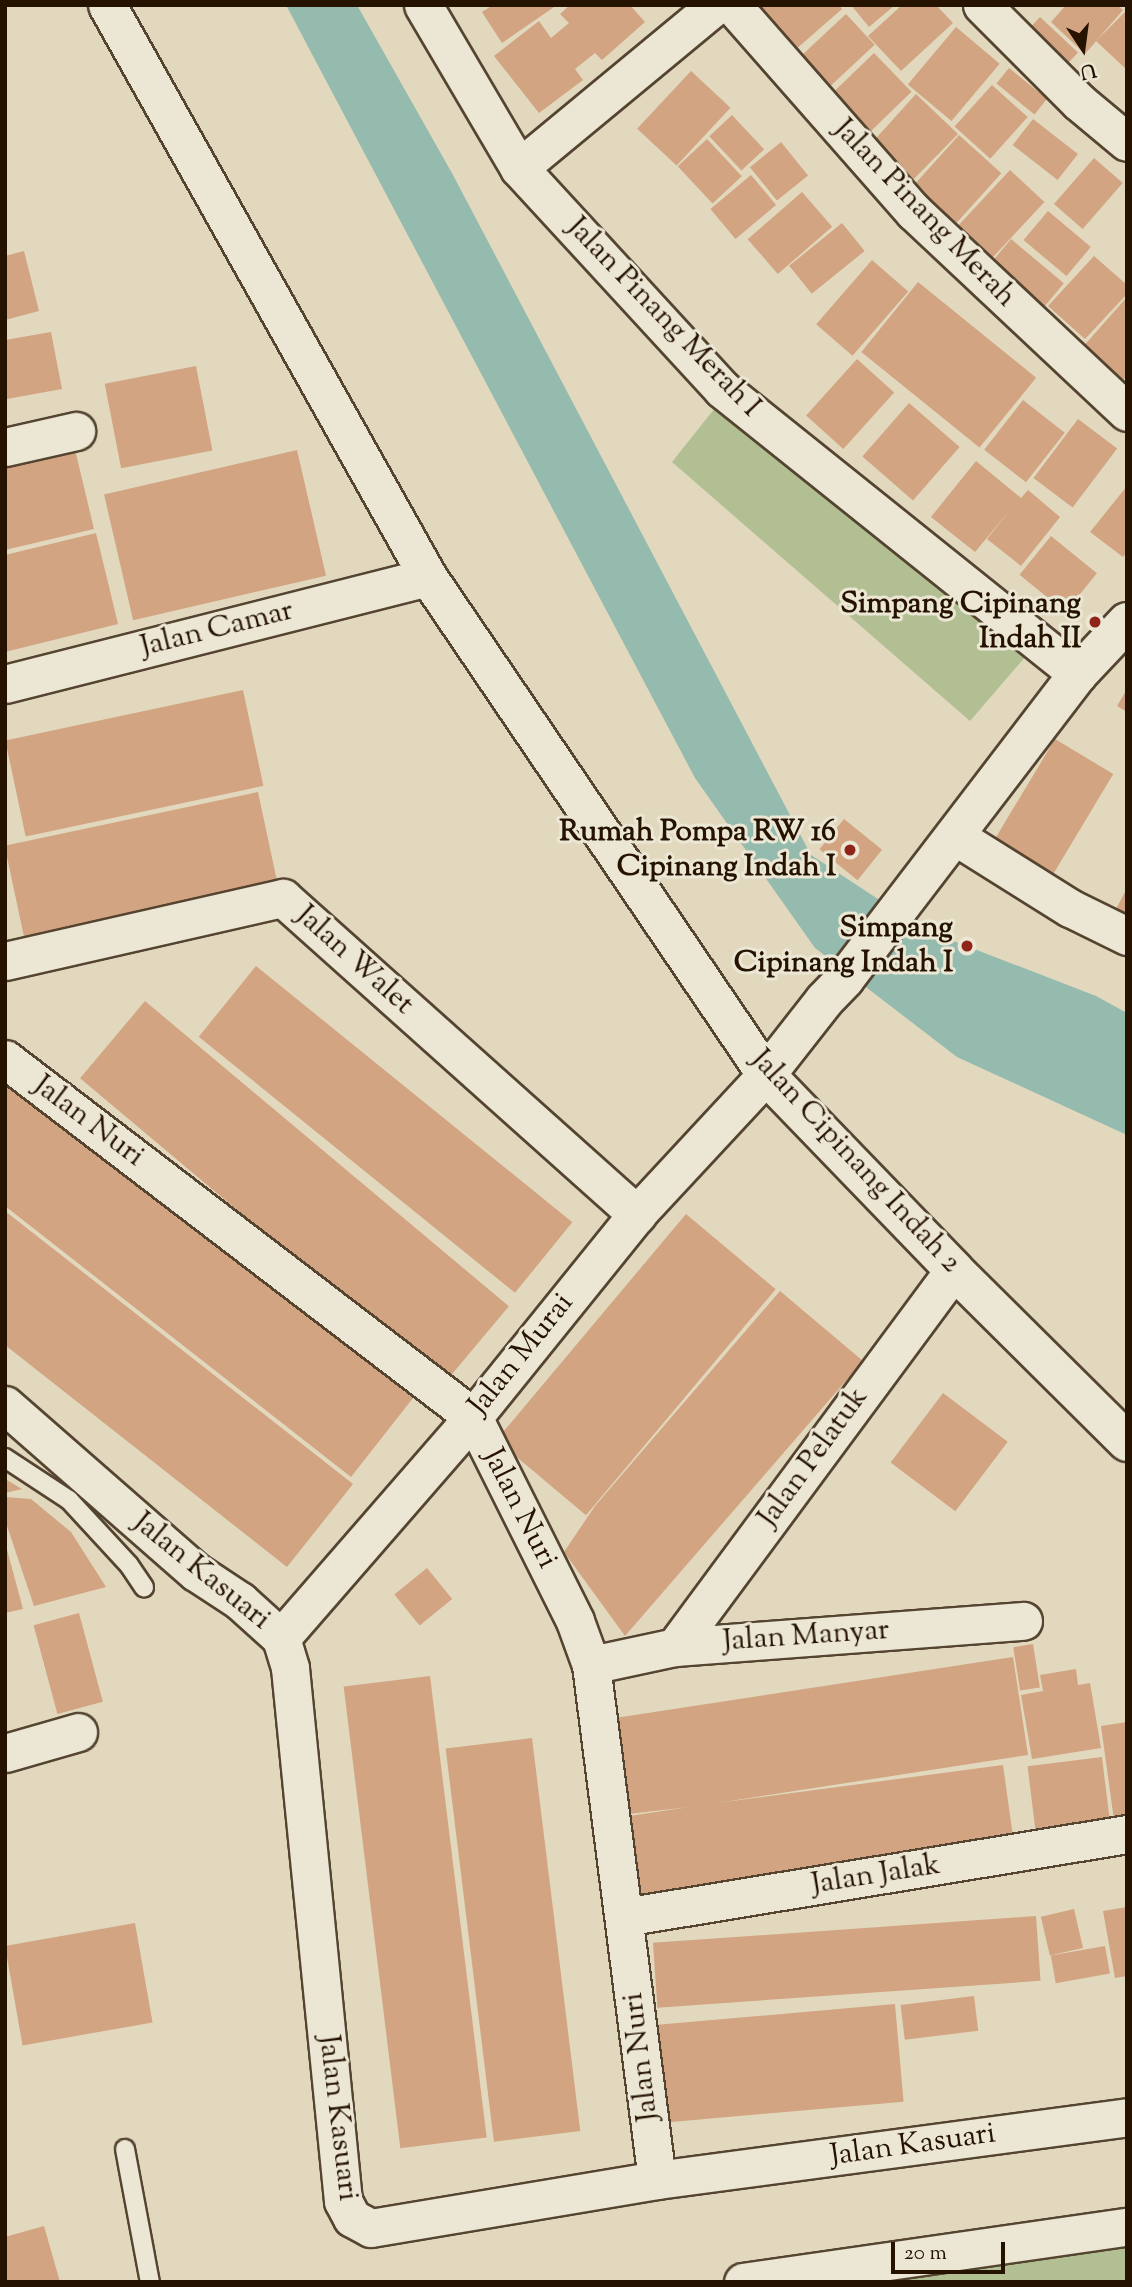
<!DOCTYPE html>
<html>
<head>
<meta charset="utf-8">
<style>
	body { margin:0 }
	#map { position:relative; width:1132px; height:2287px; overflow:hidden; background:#e1d8be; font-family:"Sorts Mill Goudy",serif }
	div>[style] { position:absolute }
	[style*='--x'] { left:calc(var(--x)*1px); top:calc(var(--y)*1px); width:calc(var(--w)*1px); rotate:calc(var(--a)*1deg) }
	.green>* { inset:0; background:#b1bf93 }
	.water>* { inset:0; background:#95baae }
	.building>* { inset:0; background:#d2a481; transform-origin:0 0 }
	.roads { filter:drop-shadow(2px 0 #544430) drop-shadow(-2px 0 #544430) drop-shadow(0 2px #544430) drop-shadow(0 -2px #544430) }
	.lane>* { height:18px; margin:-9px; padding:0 9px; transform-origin:9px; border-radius:9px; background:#ece6d5 }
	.street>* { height:37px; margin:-18.5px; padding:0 18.5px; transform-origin:18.5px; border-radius:18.5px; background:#ece6d5 }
	.secondary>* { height:38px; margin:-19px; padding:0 19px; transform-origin:19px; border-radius:19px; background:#ece6d5 }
	.dots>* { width:19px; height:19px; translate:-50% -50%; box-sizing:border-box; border:4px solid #ece6d5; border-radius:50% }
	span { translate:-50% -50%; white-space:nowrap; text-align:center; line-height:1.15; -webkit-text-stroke:6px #ece6d5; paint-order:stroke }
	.street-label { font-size:30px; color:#251300 }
	.poi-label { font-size:30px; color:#251300; font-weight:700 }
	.right { translate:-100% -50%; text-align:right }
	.frame { position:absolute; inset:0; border:7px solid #251300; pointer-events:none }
	.north { position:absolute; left:1048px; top:14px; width:70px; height:70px; -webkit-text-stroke:5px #ece6d5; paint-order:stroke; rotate:167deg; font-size:19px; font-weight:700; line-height:28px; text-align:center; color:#251300 }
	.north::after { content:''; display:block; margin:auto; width:24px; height:32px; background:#251300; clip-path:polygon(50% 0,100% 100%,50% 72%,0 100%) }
	.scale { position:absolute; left:891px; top:2242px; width:114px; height:32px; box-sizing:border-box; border:4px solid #251300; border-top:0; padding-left:9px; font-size:21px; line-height:24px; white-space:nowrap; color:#251300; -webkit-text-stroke:5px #ece6d5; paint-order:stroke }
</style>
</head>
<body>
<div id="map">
	<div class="green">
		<div style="clip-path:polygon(727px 393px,1039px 641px,970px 721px,672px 462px)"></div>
		<div style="clip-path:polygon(1127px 2227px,1127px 2282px,743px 2282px)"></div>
	</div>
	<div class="water">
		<div style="clip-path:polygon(286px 5px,357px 5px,453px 175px,811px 855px,925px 930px,1096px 996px,1127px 1013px,1127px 1135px,957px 1057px,815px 948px,695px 778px)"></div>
	</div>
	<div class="building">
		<div style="clip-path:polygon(493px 5px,557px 5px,502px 43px,482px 12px)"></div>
		<div style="clip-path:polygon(570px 5px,630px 5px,645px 22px,602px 60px,595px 53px,575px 69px,583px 80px,539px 113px,494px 56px,539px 21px,551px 38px,569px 23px,560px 14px)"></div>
		<div style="clip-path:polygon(763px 5px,839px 5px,842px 9px,787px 57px,750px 16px)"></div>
		<div style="clip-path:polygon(851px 5px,895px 5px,869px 27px)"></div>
		<div style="clip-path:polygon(902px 5px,936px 5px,953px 23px,901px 71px,868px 36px)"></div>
		<div style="clip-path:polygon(1066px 5px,1117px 5px,1123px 10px,1085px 54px,1051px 22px)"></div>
		<div style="clip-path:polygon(1127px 10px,1127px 70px,1096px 41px)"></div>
		<div style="left:846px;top:14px;width:42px;height:74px;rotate:47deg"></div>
		<div style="left:1040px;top:17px;width:52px;height:23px;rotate:43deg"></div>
		<div style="left:956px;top:27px;width:57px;height:75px;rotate:40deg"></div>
		<div style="left:874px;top:53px;width:54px;height:66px;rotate:46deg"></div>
		<div style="left:1009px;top:68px;width:49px;height:20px;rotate:39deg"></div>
		<div style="left:691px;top:71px;width:54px;height:79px;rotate:43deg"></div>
		<div style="left:992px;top:85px;width:48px;height:56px;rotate:42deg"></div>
		<div style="clip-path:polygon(916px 94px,958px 134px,904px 189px,869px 146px)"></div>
		<div style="left:732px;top:115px;width:47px;height:31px;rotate:47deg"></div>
		<div style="left:1033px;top:119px;width:57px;height:33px;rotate:38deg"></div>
		<div style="left:959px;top:135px;width:57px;height:77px;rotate:42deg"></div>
		<div style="left:707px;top:139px;width:51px;height:40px;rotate:47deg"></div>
		<div style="left:781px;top:142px;width:43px;height:40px;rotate:51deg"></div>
		<div style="left:1094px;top:158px;width:38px;height:61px;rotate:41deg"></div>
		<div style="left:1010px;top:170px;width:47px;height:83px;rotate:43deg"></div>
		<div style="left:751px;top:175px;width:39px;height:53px;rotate:50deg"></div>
		<div style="left:802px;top:192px;width:46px;height:72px;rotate:49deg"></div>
		<div style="left:1048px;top:211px;width:56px;height:38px;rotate:40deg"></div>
		<div style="left:842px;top:223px;width:36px;height:68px;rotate:51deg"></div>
		<div style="left:1011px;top:239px;width:69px;height:36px;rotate:40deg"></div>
		<div style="clip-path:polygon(24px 251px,39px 311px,5px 320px,5px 256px)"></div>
		<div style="clip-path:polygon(1094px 256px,1127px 285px,1127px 294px,1085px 339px,1048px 306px)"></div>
		<div style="left:872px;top:260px;width:48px;height:85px;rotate:41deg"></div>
		<div style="left:918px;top:282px;width:152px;height:90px;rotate:39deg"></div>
		<div style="clip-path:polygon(1127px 297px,1127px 376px,1120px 383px,1081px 349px)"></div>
		<div style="clip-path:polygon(51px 332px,62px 389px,7px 399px,5px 340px)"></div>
		<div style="left:857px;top:359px;width:50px;height:76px;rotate:42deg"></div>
		<div style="left:196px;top:366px;width:86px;height:93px;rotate:79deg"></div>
		<div style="left:1023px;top:400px;width:53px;height:63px;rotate:38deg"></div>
		<div style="left:909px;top:403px;width:67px;height:71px;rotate:41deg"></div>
		<div style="left:1078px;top:419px;width:49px;height:74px;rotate:37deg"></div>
		<div style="clip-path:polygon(72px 437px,94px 529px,5px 550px,5px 453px)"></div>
		<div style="left:297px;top:450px;width:129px;height:198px;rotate:77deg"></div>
		<div style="clip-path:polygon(976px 461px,1021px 498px,1028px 490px,1060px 517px,1021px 566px,987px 539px,1010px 510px,975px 552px,931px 517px)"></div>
		<div style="clip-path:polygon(1127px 486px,1127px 552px,1123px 557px,1090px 532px)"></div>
		<div style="clip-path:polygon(96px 533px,118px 624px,5px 652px,5px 555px)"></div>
		<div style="left:1051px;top:536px;width:59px;height:50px;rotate:39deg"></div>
		<div style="clip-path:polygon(1127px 689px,1127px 712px,1117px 706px)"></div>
		<div style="left:243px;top:690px;width:98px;height:243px;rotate:78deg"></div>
		<div style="left:1055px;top:739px;width:68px;height:132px;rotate:31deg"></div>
		<div style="left:258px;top:792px;width:98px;height:259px;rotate:78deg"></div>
		<div style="left:844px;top:819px;width:49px;height:39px;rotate:39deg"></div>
		<div style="clip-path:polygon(1127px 888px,1127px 918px,1115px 911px)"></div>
		<div style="left:256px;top:966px;width:407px;height:91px;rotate:39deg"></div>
		<div style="left:145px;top:1001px;width:475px;height:101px;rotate:40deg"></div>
		<div style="clip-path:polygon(5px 1078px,413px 1398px,351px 1477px,5px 1206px)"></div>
		<div style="clip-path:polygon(5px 1211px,353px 1484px,287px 1567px,5px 1345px)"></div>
		<div style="left:686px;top:1214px;width:117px;height:295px;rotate:40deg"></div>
		<div style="clip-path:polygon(780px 1291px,863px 1361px,625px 1636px,564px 1552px,595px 1506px)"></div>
		<div style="left:943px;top:1393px;width:81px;height:87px;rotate:37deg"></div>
		<div style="clip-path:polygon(5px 1479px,22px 1489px,5px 1493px)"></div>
		<div style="clip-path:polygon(5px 1497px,31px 1499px,71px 1532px,106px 1587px,34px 1606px,5px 1520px)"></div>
		<div style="clip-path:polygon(5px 1542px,23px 1609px,5px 1613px)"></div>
		<div style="left:427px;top:1568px;width:40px;height:42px;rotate:51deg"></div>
		<div style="left:79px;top:1613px;width:92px;height:47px;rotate:75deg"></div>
		<div style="left:1033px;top:1644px;width:44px;height:20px;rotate:81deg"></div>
		<div style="clip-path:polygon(1013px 1657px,1028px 1755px,717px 1803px,1003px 1765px,1015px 1851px,628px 1903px,616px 1818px,689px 1807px,620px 1815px,602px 1720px)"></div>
		<div style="clip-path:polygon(1076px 1669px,1078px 1685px,1090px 1683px,1101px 1748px,1032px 1759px,1021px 1695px,1043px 1691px,1040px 1675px)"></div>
		<div style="left:430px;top:1676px;width:465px;height:87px;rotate:83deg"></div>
		<div style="clip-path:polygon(1127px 1722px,1127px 1819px,1114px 1820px,1101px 1726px)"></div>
		<div style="left:532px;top:1738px;width:396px;height:87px;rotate:83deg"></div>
		<div style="left:1102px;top:1757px;width:68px;height:75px;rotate:83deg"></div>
		<div style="clip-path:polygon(1127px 1907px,1127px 1976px,1115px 1978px,1103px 1911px)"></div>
		<div style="left:1074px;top:1909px;width:40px;height:34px;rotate:77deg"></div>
		<div style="left:1036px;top:1916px;width:65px;height:384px;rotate:86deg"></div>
		<div style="left:135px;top:1923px;width:101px;height:132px;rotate:80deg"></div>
		<div style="left:1105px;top:1946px;width:28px;height:55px;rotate:80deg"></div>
		<div style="left:974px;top:1996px;width:35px;height:74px;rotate:83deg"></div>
		<div style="left:895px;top:2004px;width:98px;height:244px;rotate:85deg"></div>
		<div style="clip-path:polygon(44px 2226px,60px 2282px,5px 2282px,5px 2237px)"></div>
	</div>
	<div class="roads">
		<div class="lane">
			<div style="--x:5;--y:1458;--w:77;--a:33.3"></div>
			<div style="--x:69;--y:1500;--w:88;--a:47.3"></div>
			<div style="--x:129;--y:1565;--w:27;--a:56"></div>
			<div style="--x:125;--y:2149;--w:135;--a:79.4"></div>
		</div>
		<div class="street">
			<div style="--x:107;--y:5;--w:656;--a:60.7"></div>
			<div style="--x:428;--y:577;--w:602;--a:55.83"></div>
			<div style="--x:766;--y:1075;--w:190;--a:132.9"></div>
			<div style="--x:637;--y:1214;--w:261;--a:128.9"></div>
			<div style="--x:473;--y:1417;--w:293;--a:131"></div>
			<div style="--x:423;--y:5;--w:189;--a:59.5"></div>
			<div style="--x:519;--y:168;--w:300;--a:47.4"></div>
			<div style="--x:722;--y:389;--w:456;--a:38.7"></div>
			<div style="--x:732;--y:5;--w:276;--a:48.7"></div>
			<div style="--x:914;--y:212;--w:292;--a:43.2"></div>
			<div style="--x:982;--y:5;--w:137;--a:45"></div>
			<div style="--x:1079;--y:102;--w:62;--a:39.8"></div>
			<div style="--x:519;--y:168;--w:256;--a:-39.6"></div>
			<div style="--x:5;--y:447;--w:73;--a:-12.7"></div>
			<div style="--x:5;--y:684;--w:436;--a:-14.2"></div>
			<div style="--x:955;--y:836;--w:136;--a:32.1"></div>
			<div style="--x:1070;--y:908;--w:64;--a:26.2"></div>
			<div style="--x:5;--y:961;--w:285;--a:-12.8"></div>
			<div style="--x:283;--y:898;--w:475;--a:41.8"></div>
			<div style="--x:5;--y:1059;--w:589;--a:37.41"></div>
			<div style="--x:473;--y:1417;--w:228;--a:63.4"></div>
			<div style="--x:575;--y:1621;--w:47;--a:70"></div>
			<div style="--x:591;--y:1665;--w:519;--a:82.7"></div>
			<div style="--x:5;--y:1405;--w:254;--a:41.2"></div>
			<div style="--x:196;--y:1572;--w:53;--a:33.4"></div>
			<div style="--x:240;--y:1601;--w:55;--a:42.1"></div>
			<div style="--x:281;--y:1638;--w:31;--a:73"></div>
			<div style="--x:290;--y:1668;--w:536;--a:84.32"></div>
			<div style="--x:343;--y:2201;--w:19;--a:62"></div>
			<div style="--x:352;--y:2218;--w:21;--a:28"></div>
			<div style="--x:371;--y:2228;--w:290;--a:-9.5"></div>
			<div style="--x:657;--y:2180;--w:474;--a:-7.6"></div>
			<div style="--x:675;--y:1647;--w:469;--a:-53.5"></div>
			<div style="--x:591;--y:1665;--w:86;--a:-12.1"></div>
			<div style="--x:675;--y:1647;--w:349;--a:-4.3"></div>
			<div style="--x:5;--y:1753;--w:76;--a:-16"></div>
			<div style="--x:624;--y:1917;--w:510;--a:-9.37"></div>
			<div style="--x:743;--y:2282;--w:388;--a:-8.2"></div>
		</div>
		<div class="secondary">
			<div style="--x:1127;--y:622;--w:71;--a:133.3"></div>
			<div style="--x:1078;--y:674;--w:384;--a:127.4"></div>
			<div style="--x:845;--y:979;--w:30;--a:134"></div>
			<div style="--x:824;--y:1001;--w:94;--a:128.1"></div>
			<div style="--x:766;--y:1075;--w:271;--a:46"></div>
			<div style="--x:954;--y:1270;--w:244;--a:44.8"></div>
		</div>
	</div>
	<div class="dots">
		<div style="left:1095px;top:622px;background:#8f2418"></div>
		<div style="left:850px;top:850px;background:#8f2418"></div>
		<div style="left:967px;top:946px;background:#8f2418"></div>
	</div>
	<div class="street-label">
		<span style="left:924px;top:214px;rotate:46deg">Jalan Pinang Merah</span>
		<span style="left:663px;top:318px;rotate:46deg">Jalan Pinang Merah I</span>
		<span style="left:217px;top:630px;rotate:-14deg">Jalan Camar</span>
		<span style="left:354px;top:961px;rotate:42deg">Jalan Walet</span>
		<span style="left:88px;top:1122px;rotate:37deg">Jalan Nuri</span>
		<span style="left:855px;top:1162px;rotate:47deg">Jalan Cipinang Indah 2</span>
		<span style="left:522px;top:1355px;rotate:-51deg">Jalan Murai</span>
		<span style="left:814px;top:1458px;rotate:-54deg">Jalan Pelatuk</span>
		<span style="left:519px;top:1509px;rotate:63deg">Jalan Nuri</span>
		<span style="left:201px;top:1572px;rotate:39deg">Jalan Kasuari</span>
		<span style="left:806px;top:1637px;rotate:-4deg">Jalan Manyar</span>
		<span style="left:876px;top:1876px;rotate:-9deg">Jalan Jalak</span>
		<span style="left:642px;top:2057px;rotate:-97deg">Jalan Nuri</span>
		<span style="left:337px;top:2118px;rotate:83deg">Jalan Kasuari</span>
		<span style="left:913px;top:2146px;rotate:-8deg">Jalan Kasuari</span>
	</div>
	<div class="poi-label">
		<span class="right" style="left:1081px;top:622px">Simpang Cipinang<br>Indah II</span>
		<span class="right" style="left:836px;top:850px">Rumah Pompa RW 16<br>Cipinang Indah I</span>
		<span class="right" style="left:953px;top:946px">Simpang<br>Cipinang Indah I</span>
	</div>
	<div class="frame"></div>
	<div class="north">U</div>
	<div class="scale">20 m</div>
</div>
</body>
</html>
